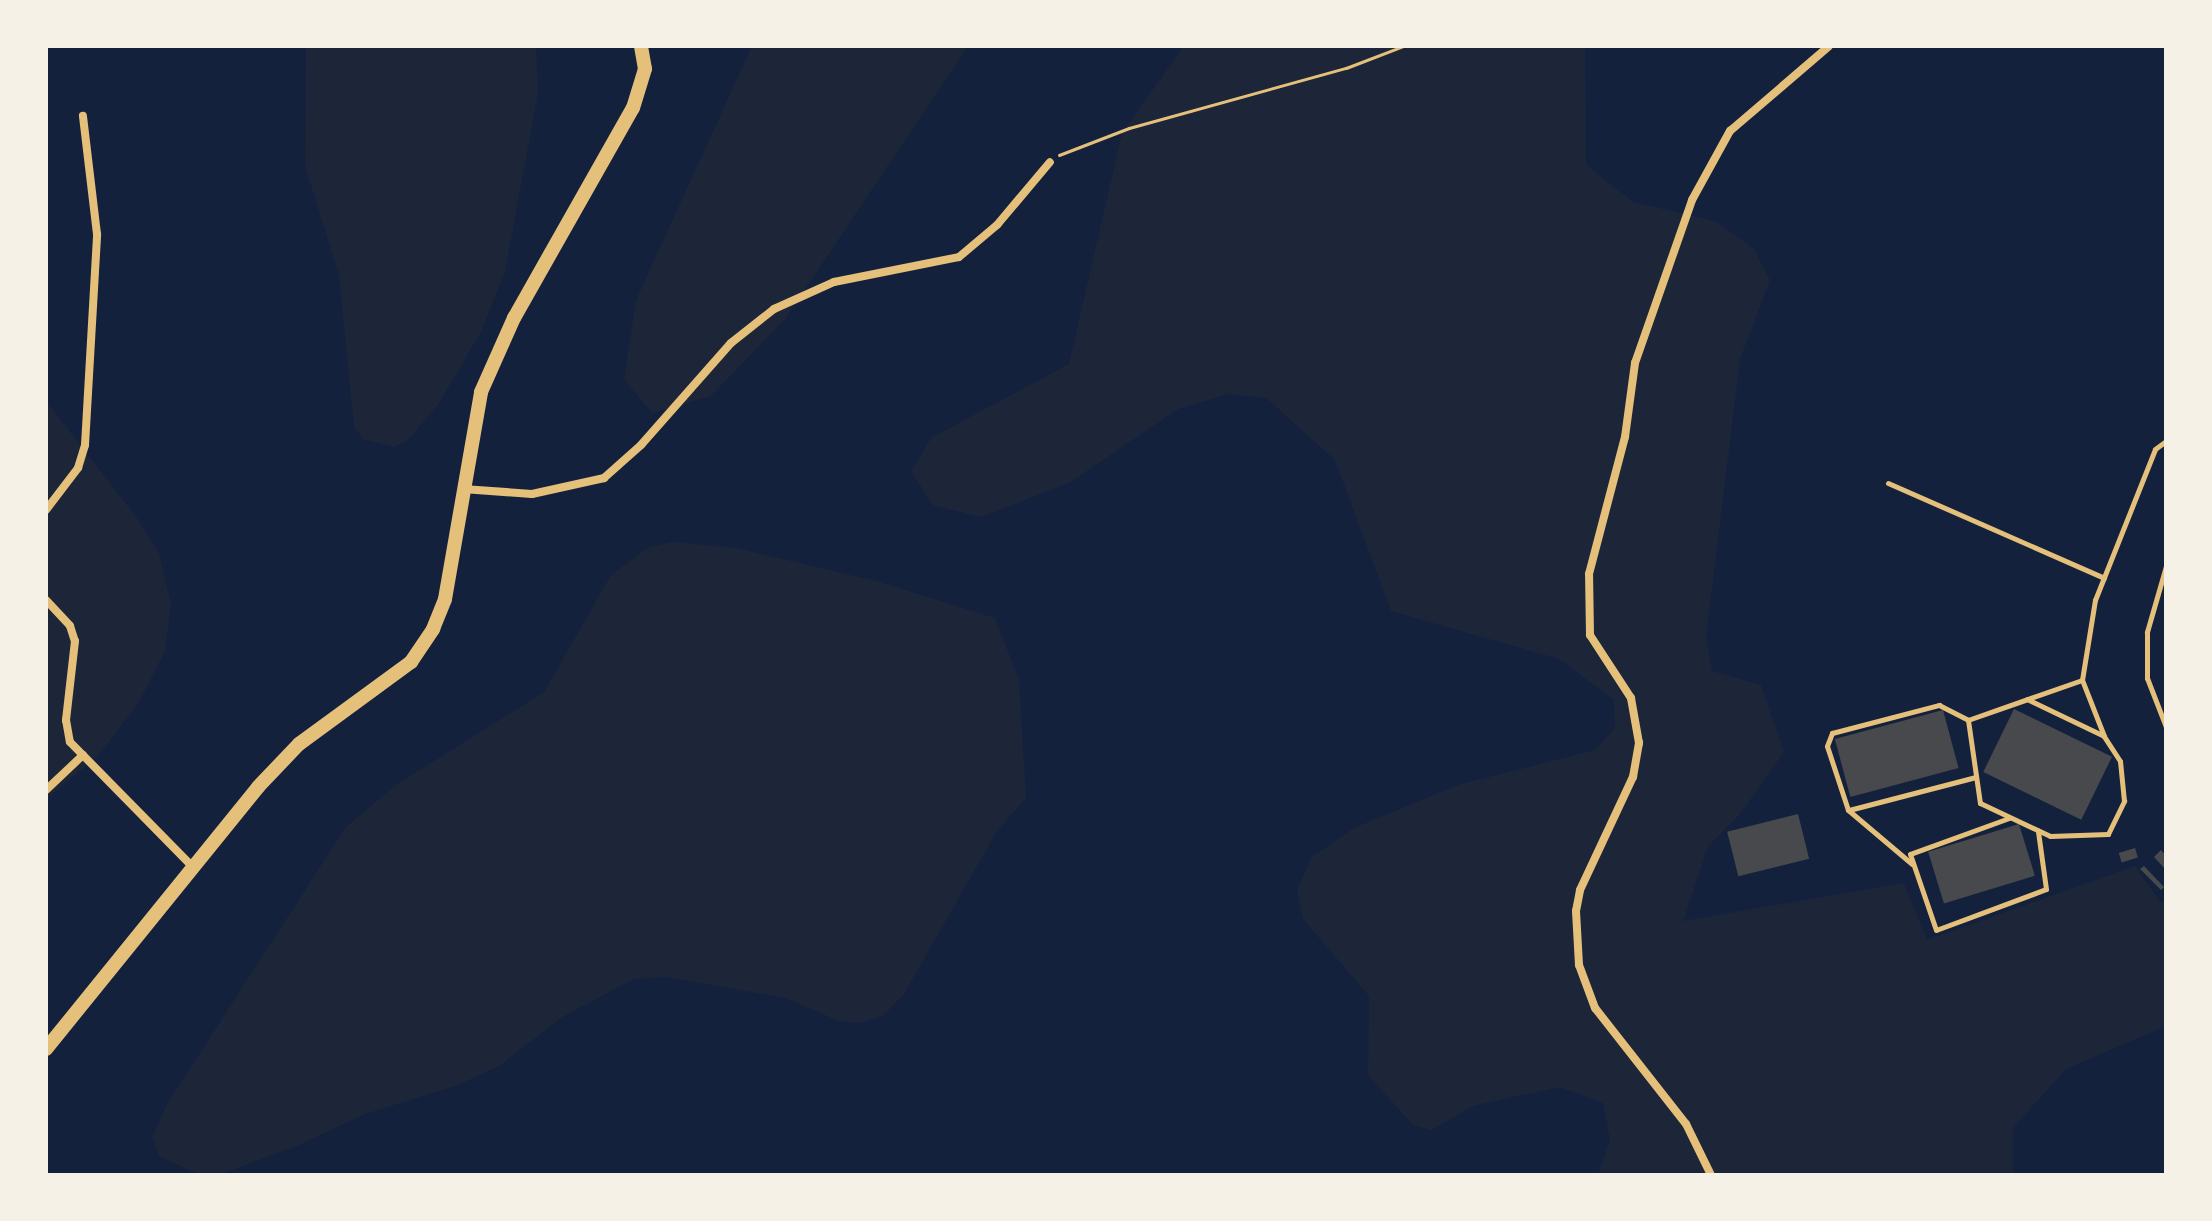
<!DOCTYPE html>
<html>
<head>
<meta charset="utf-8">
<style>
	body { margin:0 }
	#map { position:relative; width:2212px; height:1221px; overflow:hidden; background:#14213d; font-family:Commissioner,sans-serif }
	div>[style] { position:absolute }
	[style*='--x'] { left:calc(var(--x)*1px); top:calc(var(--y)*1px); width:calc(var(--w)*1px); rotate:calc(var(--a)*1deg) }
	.green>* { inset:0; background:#1d2539 }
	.building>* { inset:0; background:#48494c; transform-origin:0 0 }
	.path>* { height:3px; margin:-1.5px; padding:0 1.5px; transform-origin:1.5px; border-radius:1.5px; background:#e5c07b }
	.service>* { height:5px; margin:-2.5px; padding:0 2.5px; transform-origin:2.5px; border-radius:2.5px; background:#e5c07b }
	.minor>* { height:8px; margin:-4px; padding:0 4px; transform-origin:4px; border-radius:4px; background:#e5c07b }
	.secondary>* { height:14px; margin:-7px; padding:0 7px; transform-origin:7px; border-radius:7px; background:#e5c07b }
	span { translate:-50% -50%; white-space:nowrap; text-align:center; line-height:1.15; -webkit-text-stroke:7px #f6f1e7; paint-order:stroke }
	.frame { position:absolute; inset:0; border:48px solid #f6f1e7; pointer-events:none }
</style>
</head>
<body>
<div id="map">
	<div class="green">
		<div style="clip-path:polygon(306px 46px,536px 46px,538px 93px,505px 271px,481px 332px,439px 403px,408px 440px,394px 447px,363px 439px,354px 427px,339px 275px,305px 166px)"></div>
		<div style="clip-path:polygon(752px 46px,968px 46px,785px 319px,711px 396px,652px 413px,624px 379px,636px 300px)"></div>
		<div style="clip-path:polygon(1184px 46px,1585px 46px,1586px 165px,1633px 202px,1715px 221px,1754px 249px,1770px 280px,1740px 359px,1706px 637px,1712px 671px,1761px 685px,1784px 752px,1740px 814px,1708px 846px,1683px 921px,1904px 883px,1927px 940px,2135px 866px,2161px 903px,2166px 901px,2166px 1026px,2066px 1069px,2013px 1128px,2013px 1175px,1598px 1175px,1610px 1139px,1603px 1103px,1560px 1087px,1472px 1106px,1432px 1130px,1413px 1125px,1368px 1075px,1369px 996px,1303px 919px,1297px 890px,1312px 857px,1354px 828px,1458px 785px,1595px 750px,1615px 728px,1614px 700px,1559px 659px,1391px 611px,1335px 460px,1266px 398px,1228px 394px,1178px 409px,1069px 483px,981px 517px,933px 505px,911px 471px,931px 438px,1069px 364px,1122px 133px)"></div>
		<div style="clip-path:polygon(46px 401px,137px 518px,159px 553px,171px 604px,165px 651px,138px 704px,97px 757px,46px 799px)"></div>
		<div style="clip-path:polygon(673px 542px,736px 548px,876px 581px,995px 618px,1019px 680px,1026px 798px,997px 831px,904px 994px,884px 1015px,861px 1023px,839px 1021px,786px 998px,666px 977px,634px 979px,562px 1017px,499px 1066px,458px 1085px,365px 1114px,299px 1145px,218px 1175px,200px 1175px,159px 1156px,152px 1137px,167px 1104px,346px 827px,396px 785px,544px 692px,611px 575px,649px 547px)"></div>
	</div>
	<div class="building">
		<div style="left:2014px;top:709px;width:109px;height:70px;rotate:26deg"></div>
		<div style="left:1943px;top:710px;width:60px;height:112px;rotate:75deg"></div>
		<div style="left:1798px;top:814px;width:46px;height:73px;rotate:76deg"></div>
		<div style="left:2019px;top:824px;width:54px;height:95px;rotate:73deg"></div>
		<div style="left:2135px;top:848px;width:10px;height:17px;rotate:73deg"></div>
		<div style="clip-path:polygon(2161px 850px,2166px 856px,2166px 870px,2154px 857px)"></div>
		<div style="clip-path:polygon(2144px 866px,2164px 887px,2161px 890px,2140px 869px)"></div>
	</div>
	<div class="path">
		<div style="--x:1059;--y:155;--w:75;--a:-21.1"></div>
		<div style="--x:1129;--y:128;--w:225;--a:-15.5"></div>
		<div style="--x:1346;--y:68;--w:61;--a:-21.1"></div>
	</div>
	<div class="service">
		<div style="--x:1888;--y:483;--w:236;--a:23.7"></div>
		<div style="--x:2166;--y:566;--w:69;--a:106.1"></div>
		<div style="--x:2147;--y:632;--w:46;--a:90"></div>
		<div style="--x:2147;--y:678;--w:53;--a:68.8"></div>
		<div style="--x:2082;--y:680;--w:121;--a:160.7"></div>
		<div style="--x:1968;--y:720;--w:84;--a:81.8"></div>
		<div style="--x:1980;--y:803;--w:77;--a:25.2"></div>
		<div style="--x:2050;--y:836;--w:58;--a:-2"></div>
		<div style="--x:2108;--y:834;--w:37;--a:-64"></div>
		<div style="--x:2124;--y:801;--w:40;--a:-95.7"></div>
		<div style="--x:2120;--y:761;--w:30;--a:-123"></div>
		<div style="--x:2104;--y:736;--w:60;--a:-111.4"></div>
		<div style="--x:2082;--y:680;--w:81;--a:-80.8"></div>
		<div style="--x:2095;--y:600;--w:162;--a:-68.3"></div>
		<div style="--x:2155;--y:449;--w:14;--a:-36"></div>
		<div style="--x:2027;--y:699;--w:85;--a:25.7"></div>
		<div style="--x:1849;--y:810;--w:131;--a:-14.6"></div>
		<div style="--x:2009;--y:818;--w:105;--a:160"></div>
		<div style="--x:1910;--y:854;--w:80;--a:71.1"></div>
		<div style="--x:1936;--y:930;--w:117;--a:-20.4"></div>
		<div style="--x:2046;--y:889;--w:59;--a:-97.9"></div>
		<div style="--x:1912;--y:864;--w:84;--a:-139.8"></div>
		<div style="--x:1848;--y:810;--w:67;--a:-108.2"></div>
		<div style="--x:1827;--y:746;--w:14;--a:-69"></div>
		<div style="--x:1832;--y:733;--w:111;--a:-14.7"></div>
		<div style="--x:1939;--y:705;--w:33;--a:27"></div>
	</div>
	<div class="minor">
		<div style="--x:463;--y:489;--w:69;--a:4.1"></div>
		<div style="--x:532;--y:494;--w:74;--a:-12.5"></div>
		<div style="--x:604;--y:478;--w:50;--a:-41.7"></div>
		<div style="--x:641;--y:445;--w:136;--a:-48.6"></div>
		<div style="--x:731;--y:343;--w:55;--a:-38.3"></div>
		<div style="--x:774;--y:309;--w:66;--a:-24.2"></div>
		<div style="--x:834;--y:282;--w:127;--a:-11.3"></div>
		<div style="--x:959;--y:257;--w:50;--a:-40.1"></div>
		<div style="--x:997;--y:225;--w:82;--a:-49.9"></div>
		<div style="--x:46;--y:510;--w:53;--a:-52.7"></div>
		<div style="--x:78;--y:468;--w:24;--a:-73"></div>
		<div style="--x:85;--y:445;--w:211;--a:-86.7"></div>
		<div style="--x:97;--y:234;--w:119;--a:-96.8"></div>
		<div style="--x:46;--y:600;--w:35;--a:47"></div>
		<div style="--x:70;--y:626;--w:16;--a:72"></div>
		<div style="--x:75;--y:641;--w:80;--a:96.5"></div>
		<div style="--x:66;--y:720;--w:22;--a:80"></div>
		<div style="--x:70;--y:742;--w:174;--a:45.5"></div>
		<div style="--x:46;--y:790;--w:51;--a:-43.4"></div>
		<div style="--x:1711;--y:1175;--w:57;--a:-116.1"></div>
		<div style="--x:1686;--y:1124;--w:147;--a:-128.1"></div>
		<div style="--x:1595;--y:1008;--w:46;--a:-110.4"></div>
		<div style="--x:1579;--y:965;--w:54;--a:-93.2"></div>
		<div style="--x:1576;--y:911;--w:21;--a:-79"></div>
		<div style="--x:1580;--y:890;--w:125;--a:-64.9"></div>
		<div style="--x:1633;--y:777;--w:35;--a:-80"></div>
		<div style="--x:1639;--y:743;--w:46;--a:-100.1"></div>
		<div style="--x:1631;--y:698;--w:75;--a:-123.1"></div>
		<div style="--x:1590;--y:635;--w:61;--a:-90.9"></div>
		<div style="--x:1589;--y:574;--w:142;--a:-75.3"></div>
		<div style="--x:1625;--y:437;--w:75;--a:-82.3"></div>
		<div style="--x:1635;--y:363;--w:173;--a:-70.7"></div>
		<div style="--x:1692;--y:200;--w:79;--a:-61.2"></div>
		<div style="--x:1730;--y:131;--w:130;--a:-40.6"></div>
	</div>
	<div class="secondary">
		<div style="--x:46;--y:1049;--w:337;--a:-51"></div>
		<div style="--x:258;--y:787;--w:59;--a:-46.4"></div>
		<div style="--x:299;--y:744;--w:139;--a:-36.2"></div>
		<div style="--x:411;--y:662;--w:40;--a:-56"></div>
		<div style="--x:433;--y:629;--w:32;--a:-68"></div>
		<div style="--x:445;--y:599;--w:210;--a:-80.1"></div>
		<div style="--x:481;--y:392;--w:81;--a:-66"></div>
		<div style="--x:514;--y:318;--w:241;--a:-60.5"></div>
		<div style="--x:633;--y:108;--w:41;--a:-72.9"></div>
		<div style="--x:645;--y:69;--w:23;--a:-100"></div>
	</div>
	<div class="frame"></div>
</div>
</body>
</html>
